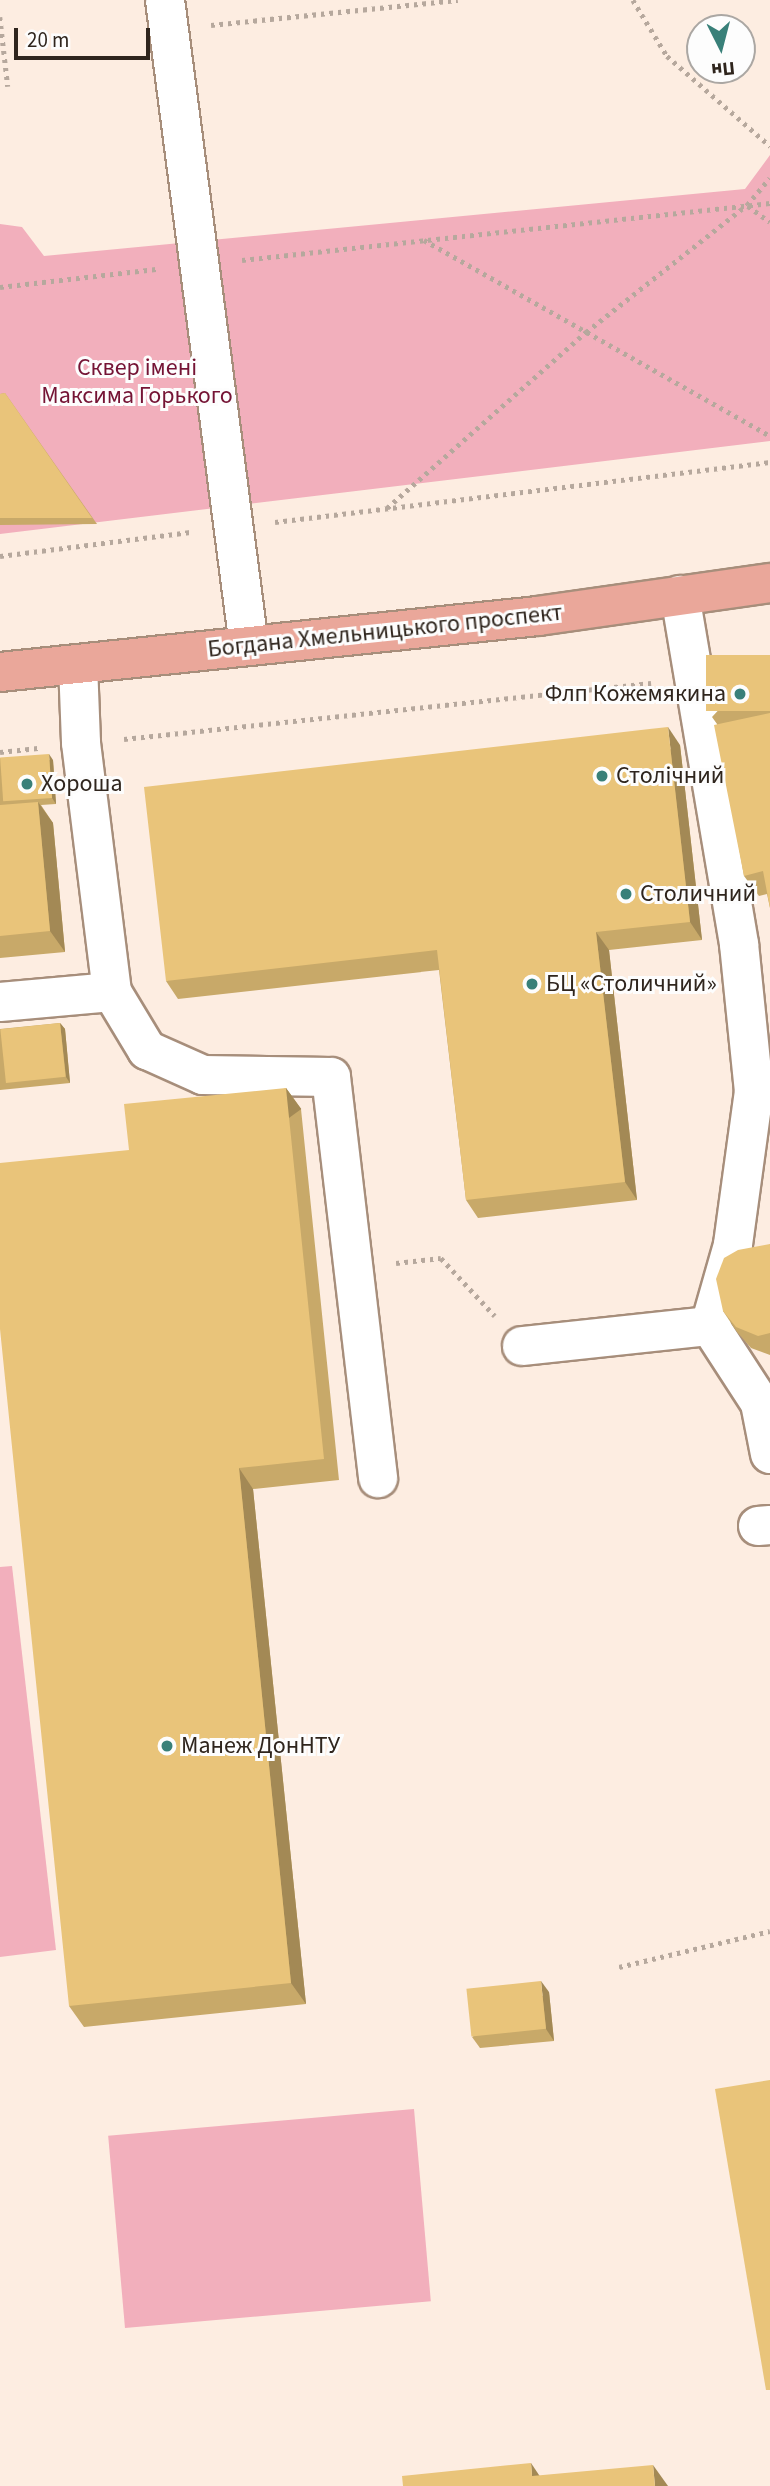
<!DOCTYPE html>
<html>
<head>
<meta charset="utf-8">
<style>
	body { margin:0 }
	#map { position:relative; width:770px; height:2486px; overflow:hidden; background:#fdede1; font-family:"Source Sans 3",sans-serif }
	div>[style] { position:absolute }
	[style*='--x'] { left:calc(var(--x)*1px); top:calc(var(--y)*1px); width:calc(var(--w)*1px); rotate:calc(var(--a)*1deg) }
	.green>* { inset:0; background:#f2afbc; transform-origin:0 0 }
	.path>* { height:4.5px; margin-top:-2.25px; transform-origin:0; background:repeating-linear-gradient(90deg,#b6a89d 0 3.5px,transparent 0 8.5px) }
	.roads { filter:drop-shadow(2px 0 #a78e7b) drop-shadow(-2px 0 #a78e7b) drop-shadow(0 2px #a78e7b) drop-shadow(0 -2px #a78e7b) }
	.minor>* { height:38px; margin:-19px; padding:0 19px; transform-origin:19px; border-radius:19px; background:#fff }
	.major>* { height:38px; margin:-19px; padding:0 19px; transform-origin:19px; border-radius:19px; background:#eaa79a }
	.wall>* { inset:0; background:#c8a969 }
	.shaded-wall>* { inset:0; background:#a38955; transform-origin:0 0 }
	.building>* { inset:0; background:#e9c47a; transform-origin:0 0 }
	.dots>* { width:19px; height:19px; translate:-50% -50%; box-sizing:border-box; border:4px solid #fdfdfd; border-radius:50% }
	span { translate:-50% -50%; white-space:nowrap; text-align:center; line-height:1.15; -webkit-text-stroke:6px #fdfdfd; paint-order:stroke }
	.park-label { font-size:24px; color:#751435 }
	.street-label { font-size:24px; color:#2f251d }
	.poi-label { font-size:24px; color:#2f251d }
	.right { translate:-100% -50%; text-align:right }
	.left { translate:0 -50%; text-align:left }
	.north { position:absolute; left:686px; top:14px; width:70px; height:70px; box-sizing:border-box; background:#fdfdfd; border:2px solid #aba7a3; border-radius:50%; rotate:174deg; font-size:19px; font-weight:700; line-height:28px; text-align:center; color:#2f251d }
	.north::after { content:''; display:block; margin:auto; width:24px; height:32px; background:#398079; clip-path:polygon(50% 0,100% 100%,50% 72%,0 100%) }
	.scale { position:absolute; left:14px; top:28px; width:136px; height:32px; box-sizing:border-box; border:4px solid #2f251d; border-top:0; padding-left:9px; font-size:21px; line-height:24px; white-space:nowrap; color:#2f251d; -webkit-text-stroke:5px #fdfdfd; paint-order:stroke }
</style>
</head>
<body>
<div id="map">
	<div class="green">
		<div style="clip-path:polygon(770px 155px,770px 441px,0 534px,0 224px,22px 227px,44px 256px,745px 189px)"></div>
		<div style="clip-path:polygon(12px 1566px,56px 1950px,0 1957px,0 1567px)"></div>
		<div style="left:414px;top:2109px;width:193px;height:307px;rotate:85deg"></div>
	</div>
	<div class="path">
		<div style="--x:633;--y:0;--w:66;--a:58.7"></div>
		<div style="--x:667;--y:56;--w:137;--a:41.1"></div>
		<div style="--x:0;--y:17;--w:70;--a:83.5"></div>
		<div style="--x:211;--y:25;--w:248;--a:-5.8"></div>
		<div style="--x:748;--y:206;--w:27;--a:36"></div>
		<div style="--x:424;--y:240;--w:398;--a:29.5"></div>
		<div style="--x:242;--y:260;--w:531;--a:-6.16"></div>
		<div style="--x:0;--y:287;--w:157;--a:-6.6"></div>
		<div style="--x:387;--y:508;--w:266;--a:-41.5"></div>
		<div style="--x:586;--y:332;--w:205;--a:-38.3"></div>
		<div style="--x:747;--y:205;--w:35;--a:-50"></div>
		<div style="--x:275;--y:522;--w:499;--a:-6.9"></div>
		<div style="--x:0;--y:556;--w:192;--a:-7.2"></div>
		<div style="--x:124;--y:739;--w:530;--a:-6.07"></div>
		<div style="--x:0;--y:752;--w:38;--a:-6"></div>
		<div style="--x:396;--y:1263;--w:45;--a:-6.3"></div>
		<div style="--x:441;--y:1258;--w:79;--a:47"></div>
		<div style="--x:619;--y:1967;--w:155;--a:-13.4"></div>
	</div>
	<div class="roads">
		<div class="minor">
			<div style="--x:165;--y:0;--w:651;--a:82.59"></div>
			<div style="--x:680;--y:595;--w:354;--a:80.4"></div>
			<div style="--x:739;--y:944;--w:148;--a:84.2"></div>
			<div style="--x:754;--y:1091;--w:155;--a:97.8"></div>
			<div style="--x:733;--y:1245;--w:84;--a:105.9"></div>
			<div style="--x:710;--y:1326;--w:92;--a:57"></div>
			<div style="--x:760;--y:1403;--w:52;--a:78.9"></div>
			<div style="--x:78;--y:664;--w:79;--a:87.8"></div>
			<div style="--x:81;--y:743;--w:251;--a:82.9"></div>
			<div style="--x:112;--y:992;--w:68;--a:58.9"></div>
			<div style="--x:147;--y:1050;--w:61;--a:24.1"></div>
			<div style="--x:203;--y:1075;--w:128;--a:0.9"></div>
			<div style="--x:331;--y:1077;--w:404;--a:83.3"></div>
			<div style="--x:0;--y:1002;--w:112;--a:-5.1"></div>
			<div style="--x:522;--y:1346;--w:189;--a:-6.1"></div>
			<div style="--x:758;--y:1526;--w:12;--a:-5"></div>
		</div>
		<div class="major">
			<div style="--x:0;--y:672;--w:541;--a:-5.94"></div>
			<div style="--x:538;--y:616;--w:234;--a:-8.1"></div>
		</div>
	</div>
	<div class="wall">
		<div style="clip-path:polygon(5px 393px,97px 524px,0 525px,0 394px)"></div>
		<div style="clip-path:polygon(770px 655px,770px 908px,767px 894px,759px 896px,744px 876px,717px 724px,712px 717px)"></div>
		<div style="clip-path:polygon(680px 745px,702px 940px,609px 950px,637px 1200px,478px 1218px,466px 1200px,439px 970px,178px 999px,166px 981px)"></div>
		<div style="clip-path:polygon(0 758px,53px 760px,56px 804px,41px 805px,53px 823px,65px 952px,0 958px)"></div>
		<div style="clip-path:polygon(60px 1023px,65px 1029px,70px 1083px,0 1090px,0 1029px)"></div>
		<div style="clip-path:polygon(286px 1088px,301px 1109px,339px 1480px,253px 1489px,306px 2004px,84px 2027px,69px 2006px,129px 1150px)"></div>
		<div style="clip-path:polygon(770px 1244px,770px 1355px,751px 1348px,737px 1332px,723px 1311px)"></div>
		<div style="clip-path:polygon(549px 1992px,554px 2041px,480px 2048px,472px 2037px)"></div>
	</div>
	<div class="shaded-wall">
		<div style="clip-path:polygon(668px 727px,680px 745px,702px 940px,690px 922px)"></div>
		<div style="clip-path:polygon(49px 754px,53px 760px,56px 804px,52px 798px)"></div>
		<div style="clip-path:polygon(38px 802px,53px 823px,65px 952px,50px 931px)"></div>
		<div style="clip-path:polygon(596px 932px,609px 950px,637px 1200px,625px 1182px)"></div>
		<div style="clip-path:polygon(60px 1023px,65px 1029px,70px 1083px,66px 1077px)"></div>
		<div style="left:286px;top:1088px;width:26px;height:373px;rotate:54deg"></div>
		<div style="clip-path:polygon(239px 1468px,253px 1489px,306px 2004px,291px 1983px)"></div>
		<div style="clip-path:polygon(541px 1981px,549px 1992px,554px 2041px,546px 2029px)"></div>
		<div style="clip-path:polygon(531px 2463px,545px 2484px,532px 2476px)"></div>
		<div style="clip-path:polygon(653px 2465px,668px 2486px,655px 2486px)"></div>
	</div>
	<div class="building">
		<div style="clip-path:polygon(5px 393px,92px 518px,0 518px,0 394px)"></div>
		<div style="left:770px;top:655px;width:56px;height:64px;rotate:90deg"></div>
		<div style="clip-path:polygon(770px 713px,770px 908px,763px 871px,744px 876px,714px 725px)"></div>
		<div style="clip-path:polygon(668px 727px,690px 922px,596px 932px,625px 1182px,466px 1200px,437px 950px,166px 981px,144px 787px)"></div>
		<div style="left:49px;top:754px;width:44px;height:49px;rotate:86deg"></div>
		<div style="clip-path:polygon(38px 802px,50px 931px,0 936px,0 805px)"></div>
		<div style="left:60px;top:1023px;width:54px;height:60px;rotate:84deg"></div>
		<div style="clip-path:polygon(286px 1088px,324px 1459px,239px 1468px,291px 1983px,69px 2006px,0 1329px,0 1163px,129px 1150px,124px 1104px)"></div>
		<div style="clip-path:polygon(770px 1244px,770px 1333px,758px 1336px,736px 1327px,723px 1311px,716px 1279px,724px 1258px,738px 1250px)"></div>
		<div style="left:541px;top:1981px;width:48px;height:75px;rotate:84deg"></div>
		<div style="clip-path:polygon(770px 2080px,770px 2390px,766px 2390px,715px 2089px)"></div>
		<div style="clip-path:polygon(531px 2463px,532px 2476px,653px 2465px,655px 2486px,403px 2486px,402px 2476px)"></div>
	</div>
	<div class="dots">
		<div style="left:740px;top:694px;background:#398079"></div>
		<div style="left:602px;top:776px;background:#398079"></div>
		<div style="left:27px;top:784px;background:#398079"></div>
		<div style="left:626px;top:894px;background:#398079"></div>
		<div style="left:532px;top:984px;background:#398079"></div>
		<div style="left:167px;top:1746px;background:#398079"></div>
	</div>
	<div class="park-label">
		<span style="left:137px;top:382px">Сквер імені<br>Максима Горького</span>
	</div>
	<div class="street-label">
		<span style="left:385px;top:631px;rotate:-6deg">Богдана Хмельницького проспект</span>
	</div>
	<div class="poi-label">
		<span class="right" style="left:726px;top:694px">Флп Кожемякина</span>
		<span class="left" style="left:616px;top:776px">Столічний</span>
		<span class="left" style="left:41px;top:784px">Хороша</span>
		<span class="left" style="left:640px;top:894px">Столичний</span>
		<span class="left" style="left:546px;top:984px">БЦ «Столичний»</span>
		<span class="left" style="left:181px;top:1746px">Манеж ДонНТУ</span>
	</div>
	<div class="north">Пн</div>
	<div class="scale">20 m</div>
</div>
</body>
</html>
